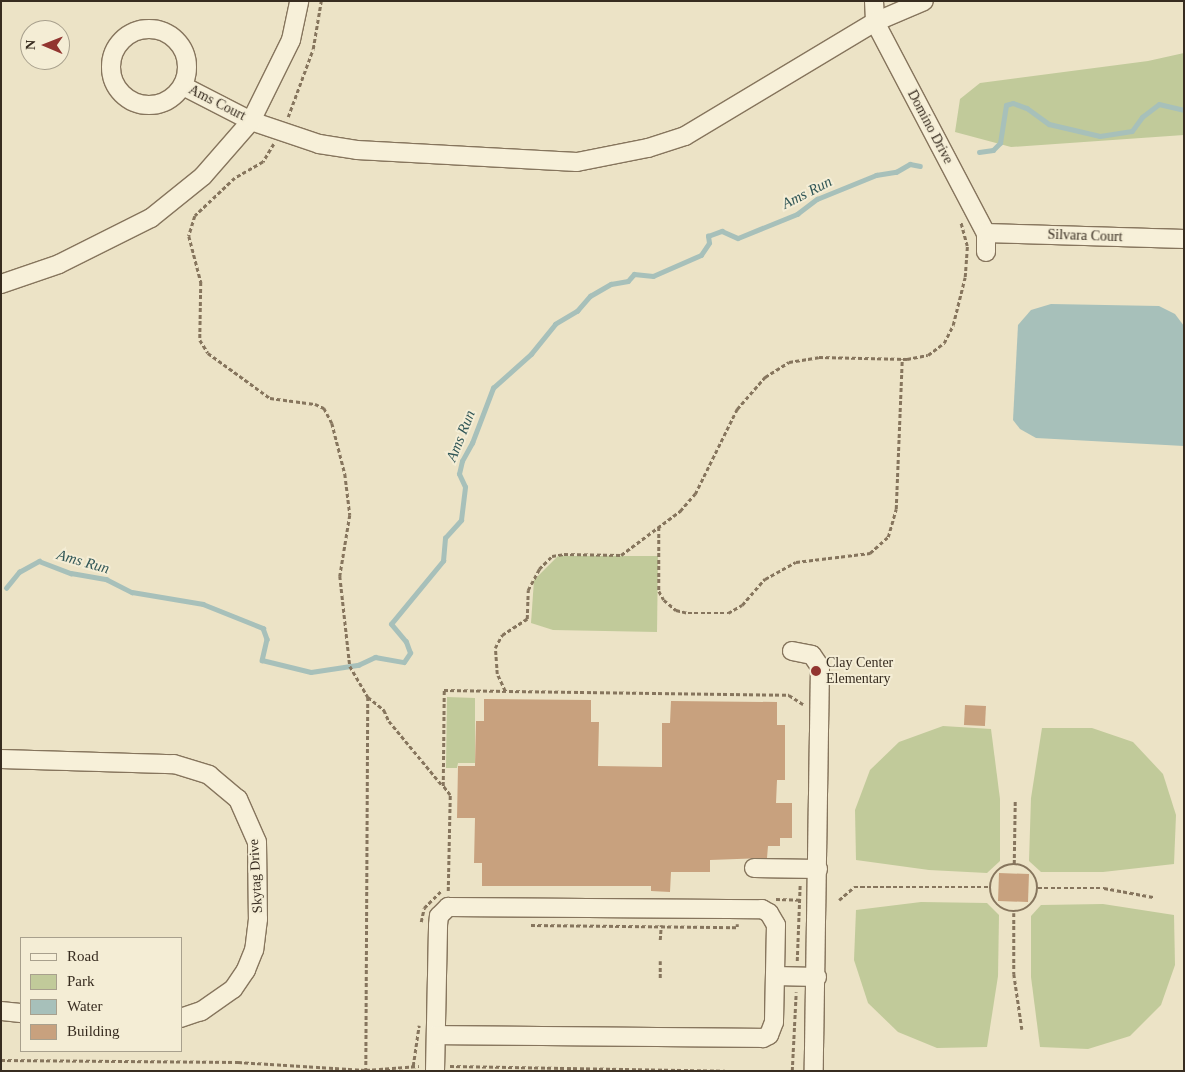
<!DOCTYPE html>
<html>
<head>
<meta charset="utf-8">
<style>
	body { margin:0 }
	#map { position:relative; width:1185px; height:1072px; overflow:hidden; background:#ece3c6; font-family:"Times New Roman",serif }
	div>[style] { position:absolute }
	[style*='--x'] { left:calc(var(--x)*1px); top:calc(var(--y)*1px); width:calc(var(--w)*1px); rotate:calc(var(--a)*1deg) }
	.green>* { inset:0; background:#c1ca9a }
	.water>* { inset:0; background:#a7c0ba }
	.stream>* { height:4.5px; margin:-2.25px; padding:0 2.25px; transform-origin:2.25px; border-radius:2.25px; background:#a7c0ba }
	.building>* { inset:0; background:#c8a17e; transform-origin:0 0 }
	.path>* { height:2.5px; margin-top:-1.25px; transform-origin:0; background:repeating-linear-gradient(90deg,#86755d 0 4px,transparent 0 6.5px) }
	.path>.ring { margin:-1.25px; padding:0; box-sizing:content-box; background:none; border:2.5px solid #86755d; border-radius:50% }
	.roads { filter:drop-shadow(1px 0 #86755d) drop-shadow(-1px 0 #86755d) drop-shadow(0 1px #86755d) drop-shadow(0 -1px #86755d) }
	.minor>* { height:18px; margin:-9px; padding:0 9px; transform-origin:9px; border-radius:9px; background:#f7f0d9 }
	.minor>.ring { margin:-9px; padding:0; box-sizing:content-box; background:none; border:18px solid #f7f0d9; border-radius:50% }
	.dots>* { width:14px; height:14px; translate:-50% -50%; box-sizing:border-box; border:2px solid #f4edd5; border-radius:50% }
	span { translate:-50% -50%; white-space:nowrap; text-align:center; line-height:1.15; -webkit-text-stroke:4px #f4edd5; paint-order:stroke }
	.street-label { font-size:14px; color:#372c20 }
	.poi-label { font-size:14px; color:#372c20 }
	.left { translate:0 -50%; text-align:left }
	.water-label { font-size:15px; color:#305656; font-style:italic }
	.frame { position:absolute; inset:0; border:2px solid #372c20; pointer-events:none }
	.legend { position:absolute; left:20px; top:937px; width:162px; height:115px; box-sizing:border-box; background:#f4edd5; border:1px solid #a8a08d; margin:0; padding:6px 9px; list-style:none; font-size:15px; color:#372c20 }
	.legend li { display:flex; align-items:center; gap:10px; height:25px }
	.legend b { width:25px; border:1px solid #a8a08d }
	.north { position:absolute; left:20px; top:20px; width:50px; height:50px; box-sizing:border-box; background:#f4edd5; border:1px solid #a8a08d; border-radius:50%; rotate:271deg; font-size:14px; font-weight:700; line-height:20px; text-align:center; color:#372c20 }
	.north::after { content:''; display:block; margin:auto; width:18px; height:22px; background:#923530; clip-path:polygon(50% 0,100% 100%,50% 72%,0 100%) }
</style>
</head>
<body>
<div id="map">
	<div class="green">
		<div style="clip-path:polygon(1184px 53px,1184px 135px,1011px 147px,955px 132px,960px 99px,980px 83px,1148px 61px)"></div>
		<div style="clip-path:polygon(558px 556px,658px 556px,657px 632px,553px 630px,531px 623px,534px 580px)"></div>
		<div style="clip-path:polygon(447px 697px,475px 698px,475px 763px,458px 763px,457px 768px,446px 768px)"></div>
		<div style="clip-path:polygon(943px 726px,991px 729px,1000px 799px,1000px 861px,987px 873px,929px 870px,856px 860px,855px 810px,870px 770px,899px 742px)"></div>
		<div style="clip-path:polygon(1042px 728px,1092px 728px,1133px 742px,1163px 774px,1176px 815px,1174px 864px,1103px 872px,1041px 872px,1029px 861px,1031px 798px)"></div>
		<div style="clip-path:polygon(921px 902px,987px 903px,999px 915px,998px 976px,987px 1047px,937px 1048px,898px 1032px,868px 1003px,854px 960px,856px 910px)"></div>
		<div style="clip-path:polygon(1103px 904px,1174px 915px,1175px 965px,1161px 1005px,1130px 1036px,1088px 1049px,1040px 1047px,1031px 977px,1031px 916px,1041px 905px)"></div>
	</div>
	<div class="water">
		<div style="clip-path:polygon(1051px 304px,1159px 306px,1175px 314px,1184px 326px,1184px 446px,1036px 438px,1020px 429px,1013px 420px,1018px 325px,1031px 310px)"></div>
	</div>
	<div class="stream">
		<div style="--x:979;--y:152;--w:14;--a:-8"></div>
		<div style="--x:993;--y:150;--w:10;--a:-45"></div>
		<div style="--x:1000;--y:143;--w:38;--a:-81"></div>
		<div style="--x:1006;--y:105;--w:7;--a:-16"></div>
		<div style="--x:1013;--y:103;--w:15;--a:20"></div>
		<div style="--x:1027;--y:108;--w:27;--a:36"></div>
		<div style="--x:1049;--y:124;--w:52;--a:13.2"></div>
		<div style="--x:1100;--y:136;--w:32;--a:-9"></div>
		<div style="--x:1132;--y:131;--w:17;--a:-54"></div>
		<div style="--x:1142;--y:117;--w:21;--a:-37"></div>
		<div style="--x:1159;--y:104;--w:26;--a:13"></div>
		<div style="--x:6;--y:588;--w:21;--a:-51"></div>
		<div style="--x:19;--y:572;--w:23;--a:-29"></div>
		<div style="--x:39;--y:561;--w:34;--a:21"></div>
		<div style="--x:71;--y:573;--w:36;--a:10"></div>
		<div style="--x:106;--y:579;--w:29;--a:27"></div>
		<div style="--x:132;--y:592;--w:72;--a:9.6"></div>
		<div style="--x:203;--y:604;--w:65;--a:21.8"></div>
		<div style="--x:263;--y:628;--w:12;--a:70"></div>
		<div style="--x:267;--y:639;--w:22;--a:103"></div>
		<div style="--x:262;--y:660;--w:50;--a:13.8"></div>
		<div style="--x:311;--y:672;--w:48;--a:-8.5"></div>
		<div style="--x:358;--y:665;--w:19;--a:-25"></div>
		<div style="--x:375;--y:657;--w:29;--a:10"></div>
		<div style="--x:404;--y:662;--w:11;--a:-56"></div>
		<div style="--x:410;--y:653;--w:12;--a:-110"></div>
		<div style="--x:406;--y:642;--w:23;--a:-130"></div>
		<div style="--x:391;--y:624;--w:82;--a:-50.5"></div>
		<div style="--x:443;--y:561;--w:23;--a:-85"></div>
		<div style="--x:445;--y:538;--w:24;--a:-48"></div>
		<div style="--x:461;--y:520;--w:33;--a:-83"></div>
		<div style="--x:465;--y:487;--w:14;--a:-115"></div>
		<div style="--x:459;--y:474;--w:13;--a:-77"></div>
		<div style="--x:462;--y:461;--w:21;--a:-61"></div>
		<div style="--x:472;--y:443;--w:59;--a:-69.1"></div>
		<div style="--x:493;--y:388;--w:51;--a:-41.8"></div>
		<div style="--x:531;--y:354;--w:38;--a:-51"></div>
		<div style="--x:555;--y:324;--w:26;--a:-31"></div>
		<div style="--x:577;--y:311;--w:20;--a:-49"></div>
		<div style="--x:590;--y:296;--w:24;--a:-30"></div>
		<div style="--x:611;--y:284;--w:17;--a:-10"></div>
		<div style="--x:628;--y:281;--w:9;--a:-49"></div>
		<div style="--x:634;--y:274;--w:19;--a:6"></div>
		<div style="--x:653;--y:276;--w:52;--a:-23.6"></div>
		<div style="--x:701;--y:255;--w:14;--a:-56"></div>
		<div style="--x:709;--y:243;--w:7;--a:-98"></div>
		<div style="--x:708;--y:236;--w:15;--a:-20"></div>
		<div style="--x:722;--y:231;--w:17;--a:24"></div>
		<div style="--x:738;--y:238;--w:64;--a:-22.1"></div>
		<div style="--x:797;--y:214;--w:25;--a:-37"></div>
		<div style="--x:817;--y:199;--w:64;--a:-22.1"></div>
		<div style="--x:876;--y:175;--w:20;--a:-9"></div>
		<div style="--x:896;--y:172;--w:16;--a:-30"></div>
		<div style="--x:910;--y:164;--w:10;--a:11"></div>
	</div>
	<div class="building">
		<div style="clip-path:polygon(484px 699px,591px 700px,591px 722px,599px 722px,598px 766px,662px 767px,662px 723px,670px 723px,671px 701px,777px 702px,777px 725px,785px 725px,785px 780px,777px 780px,776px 803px,792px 803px,792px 838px,780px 838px,780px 846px,768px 846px,767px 858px,710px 860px,710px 872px,671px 872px,670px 892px,651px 891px,651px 886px,482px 886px,482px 863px,474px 863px,475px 818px,457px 818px,458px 766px,475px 766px,476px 721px,484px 721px)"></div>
		<div style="left:965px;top:705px;width:21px;height:20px;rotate:3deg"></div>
		<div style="left:999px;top:873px;width:30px;height:28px;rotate:2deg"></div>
	</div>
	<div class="path">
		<div style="--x:288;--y:117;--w:72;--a:-69.8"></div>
		<div style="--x:313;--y:49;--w:49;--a:-80.5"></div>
		<div style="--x:274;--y:144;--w:21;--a:121"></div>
		<div style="--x:263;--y:162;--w:32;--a:150"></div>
		<div style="--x:235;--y:178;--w:55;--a:136.5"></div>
		<div style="--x:195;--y:216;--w:21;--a:107"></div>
		<div style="--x:189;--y:236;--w:48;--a:75.4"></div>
		<div style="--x:201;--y:282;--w:58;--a:91"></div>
		<div style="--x:200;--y:340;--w:15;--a:58"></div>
		<div style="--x:208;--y:353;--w:77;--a:36"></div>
		<div style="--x:270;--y:398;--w:45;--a:7.6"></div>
		<div style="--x:315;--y:404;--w:10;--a:24"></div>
		<div style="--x:324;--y:408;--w:17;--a:62"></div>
		<div style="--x:332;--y:423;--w:53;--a:75.7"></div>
		<div style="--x:345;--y:474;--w:41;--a:83"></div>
		<div style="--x:350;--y:515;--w:62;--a:99.3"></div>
		<div style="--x:340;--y:576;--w:91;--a:83.7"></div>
		<div style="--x:350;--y:666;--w:36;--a:60"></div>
		<div style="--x:368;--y:697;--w:373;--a:90.3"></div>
		<div style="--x:659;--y:527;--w:64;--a:90"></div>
		<div style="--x:659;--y:591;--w:10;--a:61"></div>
		<div style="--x:664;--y:600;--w:16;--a:40"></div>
		<div style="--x:676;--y:610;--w:12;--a:14"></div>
		<div style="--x:688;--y:613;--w:40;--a:0"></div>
		<div style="--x:728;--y:613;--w:16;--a:-30"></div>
		<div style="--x:742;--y:605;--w:35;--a:-49"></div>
		<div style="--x:765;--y:579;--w:35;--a:-29"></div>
		<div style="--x:796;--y:562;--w:75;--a:-6.9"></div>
		<div style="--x:870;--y:553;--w:24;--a:-42"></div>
		<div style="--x:888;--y:537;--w:29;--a:-74"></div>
		<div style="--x:896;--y:509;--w:150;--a:-87.7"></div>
		<div style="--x:505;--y:691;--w:19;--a:-115"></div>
		<div style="--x:497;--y:674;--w:26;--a:-94"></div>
		<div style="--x:495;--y:648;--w:15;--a:-62"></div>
		<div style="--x:502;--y:635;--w:30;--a:-33"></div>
		<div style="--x:527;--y:619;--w:29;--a:-88"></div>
		<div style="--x:528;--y:590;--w:24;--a:-62"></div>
		<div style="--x:539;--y:569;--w:18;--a:-45"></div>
		<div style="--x:552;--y:556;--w:12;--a:-9"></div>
		<div style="--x:564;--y:554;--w:57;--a:1"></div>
		<div style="--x:621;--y:555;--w:74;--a:-36.7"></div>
		<div style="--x:680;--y:511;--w:23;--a:-49"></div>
		<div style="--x:695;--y:494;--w:95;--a:-63.7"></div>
		<div style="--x:737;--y:409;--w:43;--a:-48.8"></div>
		<div style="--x:765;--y:377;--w:28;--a:-32"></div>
		<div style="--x:789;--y:362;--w:30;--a:-9"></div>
		<div style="--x:819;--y:357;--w:88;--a:1.3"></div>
		<div style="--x:907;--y:359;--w:21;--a:-11"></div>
		<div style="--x:928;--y:355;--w:20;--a:-37"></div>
		<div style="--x:944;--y:343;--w:20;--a:-63"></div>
		<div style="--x:953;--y:325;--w:49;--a:-76"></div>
		<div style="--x:965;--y:277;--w:31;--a:-86"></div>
		<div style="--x:967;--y:246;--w:24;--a:-105"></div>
		<div style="--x:368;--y:697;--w:21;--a:39"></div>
		<div style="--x:384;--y:710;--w:12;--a:66"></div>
		<div style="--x:389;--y:721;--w:83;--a:50.4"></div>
		<div class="ring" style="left:990px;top:864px;width:45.5px;height:45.5px"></div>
		<div style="--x:1014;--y:864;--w:65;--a:-89.1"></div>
		<div style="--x:1038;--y:888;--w:66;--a:0"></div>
		<div style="--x:1104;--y:888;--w:50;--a:10.4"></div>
		<div style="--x:448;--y:891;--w:96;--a:-88.8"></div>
		<div style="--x:450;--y:795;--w:11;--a:-128"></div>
		<div style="--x:443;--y:786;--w:96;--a:-89.4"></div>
		<div style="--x:444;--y:690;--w:345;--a:0.8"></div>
		<div style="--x:789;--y:695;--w:17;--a:33"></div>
		<div style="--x:776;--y:899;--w:25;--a:2"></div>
		<div style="--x:839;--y:900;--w:20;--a:-41"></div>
		<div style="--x:854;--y:887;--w:135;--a:0"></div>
		<div style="--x:1014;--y:913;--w:61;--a:90"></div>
		<div style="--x:1014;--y:974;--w:56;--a:81.7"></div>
		<div style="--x:421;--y:922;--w:14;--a:-78"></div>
		<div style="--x:424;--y:908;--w:24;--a:-45"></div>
		<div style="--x:531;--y:925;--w:206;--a:0.6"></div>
		<div style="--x:737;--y:927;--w:3;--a:-90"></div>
		<div style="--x:660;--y:940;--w:15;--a:-86"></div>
		<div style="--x:797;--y:961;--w:77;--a:-87.8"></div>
		<div style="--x:660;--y:978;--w:17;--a:-90"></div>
		<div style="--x:1;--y:1060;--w:237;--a:0.5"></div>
		<div style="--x:238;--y:1062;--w:128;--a:3.6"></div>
		<div style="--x:366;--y:1070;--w:53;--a:-4.3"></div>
		<div style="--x:413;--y:1066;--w:41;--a:-81.7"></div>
		<div style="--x:450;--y:1066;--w:275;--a:1"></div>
		<div style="--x:792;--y:1071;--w:79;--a:-87.1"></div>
	</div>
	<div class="roads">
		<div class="minor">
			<div style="--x:874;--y:1;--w:21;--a:87"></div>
			<div style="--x:875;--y:22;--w:238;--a:62.3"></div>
			<div style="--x:986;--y:233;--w:19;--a:90"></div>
			<div class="ring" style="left:111px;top:29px;width:58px;height:58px"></div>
			<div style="--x:183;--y:86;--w:76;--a:27.2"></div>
			<div style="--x:251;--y:121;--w:72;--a:18.7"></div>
			<div style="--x:319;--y:144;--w:38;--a:9"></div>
			<div style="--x:357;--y:150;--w:220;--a:3.1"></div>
			<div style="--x:577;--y:162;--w:72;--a:-11.2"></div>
			<div style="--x:648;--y:148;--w:39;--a:-18"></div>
			<div style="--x:685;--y:136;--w:222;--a:-31"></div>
			<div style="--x:875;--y:22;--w:53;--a:-23.2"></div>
			<div style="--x:986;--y:233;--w:198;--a:1.7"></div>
			<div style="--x:1;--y:284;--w:61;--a:-19"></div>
			<div style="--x:59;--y:264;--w:103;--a:-26.6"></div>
			<div style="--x:151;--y:218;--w:67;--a:-38.9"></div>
			<div style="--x:203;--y:176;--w:73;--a:-48.9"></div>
			<div style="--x:251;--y:121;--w:90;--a:-63.7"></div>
			<div style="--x:291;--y:40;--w:40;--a:-78"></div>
			<div style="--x:792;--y:651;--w:20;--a:11"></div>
			<div style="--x:812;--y:655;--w:14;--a:56"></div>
			<div style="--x:820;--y:667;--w:404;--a:90.9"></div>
			<div style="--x:1;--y:759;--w:173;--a:1.7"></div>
			<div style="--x:174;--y:764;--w:37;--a:17"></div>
			<div style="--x:209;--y:775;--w:38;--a:40"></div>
			<div style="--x:238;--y:799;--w:47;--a:66.2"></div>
			<div style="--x:257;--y:842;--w:77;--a:89.3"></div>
			<div style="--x:258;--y:919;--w:31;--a:97"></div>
			<div style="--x:254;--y:950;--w:22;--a:112"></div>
			<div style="--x:246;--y:970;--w:23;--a:124"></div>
			<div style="--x:233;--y:989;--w:39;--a:145"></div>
			<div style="--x:201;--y:1011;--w:21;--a:161"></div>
			<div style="--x:754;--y:868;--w:64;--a:0.9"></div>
			<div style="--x:775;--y:976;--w:42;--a:1.4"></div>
			<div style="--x:1;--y:1011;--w:20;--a:6"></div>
			<div style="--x:435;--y:1071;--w:146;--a:-88.8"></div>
			<div style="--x:438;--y:925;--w:9;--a:-84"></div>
			<div style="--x:439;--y:916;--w:13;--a:-45"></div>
			<div style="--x:448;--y:907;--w:314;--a:0.4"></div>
			<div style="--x:762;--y:909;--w:8;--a:30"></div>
			<div style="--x:769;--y:913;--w:14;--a:60"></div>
			<div style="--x:776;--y:925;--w:97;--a:91.2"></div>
			<div style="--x:774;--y:1022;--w:14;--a:111"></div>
			<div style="--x:769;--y:1035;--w:7;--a:153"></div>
			<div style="--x:763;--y:1038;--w:327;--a:-179.5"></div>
		</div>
	</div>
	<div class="dots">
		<div style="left:816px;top:671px;background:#923530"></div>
	</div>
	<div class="street-label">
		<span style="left:217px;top:103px;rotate:27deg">Ams Court</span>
		<span style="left:930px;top:127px;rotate:62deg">Domino Drive</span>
		<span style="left:1085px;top:236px;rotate:2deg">Silvara Court</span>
		<span style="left:256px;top:876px;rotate:-93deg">Skytag Drive</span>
	</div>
	<div class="poi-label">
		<span class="left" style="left:826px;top:671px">Clay Center<br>Elementary</span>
	</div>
	<div class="water-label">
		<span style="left:807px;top:193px;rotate:-27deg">Ams Run</span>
		<span style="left:461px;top:436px;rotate:-68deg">Ams Run</span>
		<span style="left:83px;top:562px;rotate:16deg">Ams Run</span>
	</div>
	<div class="frame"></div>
	<ul class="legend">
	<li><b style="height:6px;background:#f7f0d9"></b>Road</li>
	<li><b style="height:14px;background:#c1ca9a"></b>Park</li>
	<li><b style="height:14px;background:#a7c0ba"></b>Water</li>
	<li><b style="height:14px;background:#c8a17e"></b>Building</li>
	</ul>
	<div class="north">N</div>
</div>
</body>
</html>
